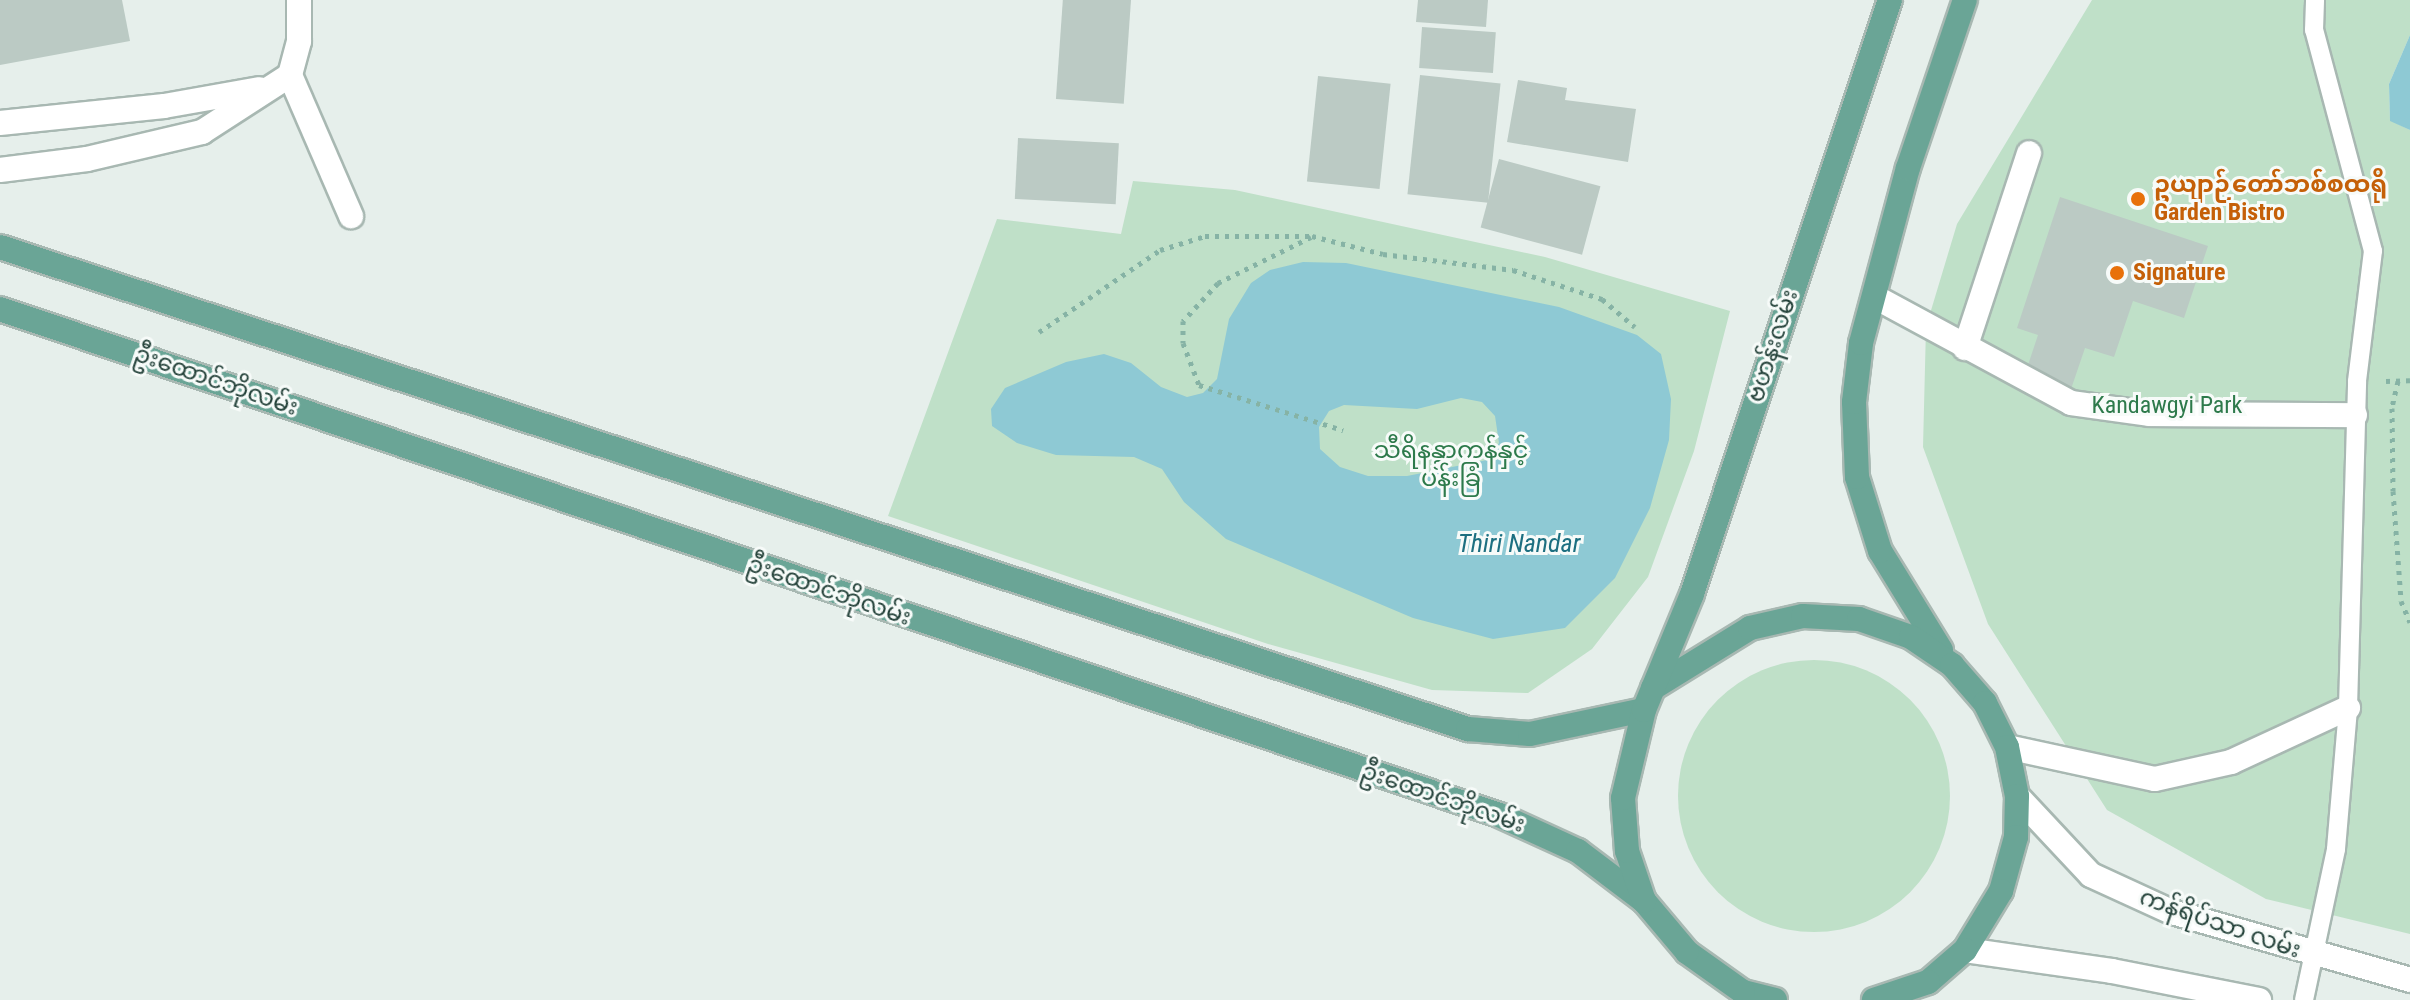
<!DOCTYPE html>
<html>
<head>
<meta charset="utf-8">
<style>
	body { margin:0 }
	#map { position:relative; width:2410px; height:1000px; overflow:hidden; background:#e6efeb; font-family:"Roboto Condensed","Noto Sans Myanmar",sans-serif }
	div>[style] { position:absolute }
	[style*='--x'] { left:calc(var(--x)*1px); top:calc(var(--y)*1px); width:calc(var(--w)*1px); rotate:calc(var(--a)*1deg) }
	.green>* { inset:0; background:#bfe0c8 }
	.round { border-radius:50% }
	.water>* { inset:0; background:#8ec9d4 }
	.building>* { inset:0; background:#bbcac4; transform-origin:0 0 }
	.path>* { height:5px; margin-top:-2.5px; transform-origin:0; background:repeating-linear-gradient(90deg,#86b3a5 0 4px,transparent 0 10px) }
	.roads { filter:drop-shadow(2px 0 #a8b8b2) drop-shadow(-2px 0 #a8b8b2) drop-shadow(0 2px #a8b8b2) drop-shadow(0 -2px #a8b8b2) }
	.lane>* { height:18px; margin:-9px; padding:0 9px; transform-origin:9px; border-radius:9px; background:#fff }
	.street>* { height:24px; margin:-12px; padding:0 12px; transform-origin:12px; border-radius:12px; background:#fff }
	.secondary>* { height:24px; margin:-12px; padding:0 12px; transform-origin:12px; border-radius:12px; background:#fff }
	.primary>* { height:24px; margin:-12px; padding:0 12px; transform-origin:12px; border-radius:12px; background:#6aa596 }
	.dots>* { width:22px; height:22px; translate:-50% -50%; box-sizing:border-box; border:4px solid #f7fbf9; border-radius:50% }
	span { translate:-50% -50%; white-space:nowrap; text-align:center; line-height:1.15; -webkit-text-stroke:6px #f7fbf9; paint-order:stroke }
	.food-label { font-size:24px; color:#c56008; font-weight:700 }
	.left { translate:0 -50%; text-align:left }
	.street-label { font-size:24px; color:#24423a }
	.park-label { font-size:24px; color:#2d7a4b }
	.water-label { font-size:26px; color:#1c6f80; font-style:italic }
</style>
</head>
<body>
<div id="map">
	<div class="green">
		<div style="clip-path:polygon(2092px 0,2410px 0,2410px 35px,2389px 84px,2390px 120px,2410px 130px,2410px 934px,2266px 899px,2107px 810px,1988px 624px,1923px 447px,1926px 327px,1957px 224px)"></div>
		<div style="clip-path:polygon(1133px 181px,1235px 190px,1545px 257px,1730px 311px,1694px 451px,1648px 577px,1592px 649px,1528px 693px,1432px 690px,1268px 644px,888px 516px,997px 219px,1121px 234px)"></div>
		<div class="round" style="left:1678px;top:660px;width:272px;height:272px"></div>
	</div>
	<div class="water">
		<div style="clip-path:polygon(2410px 35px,2410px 130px,2390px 121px,2389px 84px)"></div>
		<div style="clip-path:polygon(evenodd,1303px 262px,1346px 263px,1559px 307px,1637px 335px,1661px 354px,1671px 399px,1669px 440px,1650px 508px,1615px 578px,1565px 628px,1493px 639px,1413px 618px,1226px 539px,1184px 502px,1162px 469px,1134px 457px,1056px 455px,1017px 443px,992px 426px,991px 409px,1005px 388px,1066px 362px,1104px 354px,1131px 363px,1161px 387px,1187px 397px,1203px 393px,1217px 379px,1229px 319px,1251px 283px,1270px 270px,1303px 262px,1461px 398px,1482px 402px,1495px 416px,1499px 443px,1487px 460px,1407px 476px,1368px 476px,1340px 467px,1320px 449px,1319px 427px,1329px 411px,1344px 405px,1417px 409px,1461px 398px)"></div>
	</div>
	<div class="building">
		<div style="clip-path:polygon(0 0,122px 0,130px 41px,0 65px)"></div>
		<div style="left:1131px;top:0;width:104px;height:68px;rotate:94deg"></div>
		<div style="clip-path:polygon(1418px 0,1488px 0,1486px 27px,1416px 22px)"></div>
		<div style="left:1422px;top:27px;width:74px;height:41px;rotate:4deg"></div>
		<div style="left:1420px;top:75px;width:81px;height:120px;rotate:6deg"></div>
		<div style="left:1318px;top:76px;width:73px;height:106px;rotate:6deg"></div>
		<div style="clip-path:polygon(1518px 80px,1567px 88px,1565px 100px,1636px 109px,1628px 162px,1507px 142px)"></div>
		<div style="left:1018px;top:138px;width:101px;height:61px;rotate:3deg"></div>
		<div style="left:1499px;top:159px;width:105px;height:71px;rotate:15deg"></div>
		<div style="clip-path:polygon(2060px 197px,2208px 246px,2184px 318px,2133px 301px,2114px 357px,2085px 348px,2070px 392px,2024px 377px,2038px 335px,2017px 328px)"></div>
	</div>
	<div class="path">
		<div style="--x:1311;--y:237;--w:104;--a:153.7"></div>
		<div style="--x:1218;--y:283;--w:52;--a:132.6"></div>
		<div style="--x:1183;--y:321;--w:22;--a:90"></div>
		<div style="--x:1183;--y:343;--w:45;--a:69.1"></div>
		<div style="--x:1199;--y:385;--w:151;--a:17.4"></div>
		<div style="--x:1039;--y:332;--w:146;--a:-34.1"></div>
		<div style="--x:1160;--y:250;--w:47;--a:-17.3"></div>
		<div style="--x:1205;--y:236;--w:107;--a:0"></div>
		<div style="--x:1312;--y:236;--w:73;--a:14.2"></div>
		<div style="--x:1383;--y:254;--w:131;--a:7"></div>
		<div style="--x:1513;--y:270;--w:94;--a:18"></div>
		<div style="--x:1602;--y:299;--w:43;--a:40.3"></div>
		<div style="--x:2386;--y:381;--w:24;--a:-2"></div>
		<div style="--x:2398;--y:381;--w:28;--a:103"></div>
		<div style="--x:2392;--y:408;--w:83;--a:89.3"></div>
		<div style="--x:2393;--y:491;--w:110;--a:85.8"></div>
		<div style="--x:2401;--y:601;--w:23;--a:67"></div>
	</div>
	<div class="roads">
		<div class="lane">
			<div style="--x:2304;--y:1000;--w:154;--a:-78"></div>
			<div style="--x:2336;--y:849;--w:142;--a:-85.1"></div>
			<div style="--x:2348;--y:708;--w:327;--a:-88.4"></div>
			<div style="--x:2357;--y:381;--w:131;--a:-83"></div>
			<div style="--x:2373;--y:251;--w:229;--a:-104.9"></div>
			<div style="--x:2314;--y:30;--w:30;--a:-88"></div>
		</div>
		<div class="street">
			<div style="--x:290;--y:75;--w:154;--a:66.6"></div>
			<div style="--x:1875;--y:297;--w:223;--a:28.4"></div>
			<div style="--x:2071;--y:403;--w:80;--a:7.9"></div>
			<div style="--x:2150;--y:414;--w:205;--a:0.3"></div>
			<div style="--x:1965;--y:348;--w:205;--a:-71.8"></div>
			<div style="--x:2007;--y:747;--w:151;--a:12.2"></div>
			<div style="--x:2155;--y:779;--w:78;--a:-12.6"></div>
			<div style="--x:2231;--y:762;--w:129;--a:-24.8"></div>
		</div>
		<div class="secondary">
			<div style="--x:0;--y:123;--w:165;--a:-5.9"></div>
			<div style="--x:164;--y:106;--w:97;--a:-10"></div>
			<div style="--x:0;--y:170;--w:88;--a:-7.2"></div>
			<div style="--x:87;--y:159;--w:118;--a:-13.2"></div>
			<div style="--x:202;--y:132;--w:105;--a:-32.9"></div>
			<div style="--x:290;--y:75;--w:35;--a:-75"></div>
			<div style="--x:299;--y:41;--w:41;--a:-90"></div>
			<div style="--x:2017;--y:796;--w:108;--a:46.9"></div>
			<div style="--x:2091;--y:875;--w:89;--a:24.6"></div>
			<div style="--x:2172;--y:912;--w:248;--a:15.9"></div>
			<div style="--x:1965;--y:950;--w:148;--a:8.1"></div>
			<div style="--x:2112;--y:971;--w:150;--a:11.2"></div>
		</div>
		<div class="primary">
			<div style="--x:0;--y:247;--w:1545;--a:18.18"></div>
			<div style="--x:1468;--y:729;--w:62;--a:4.6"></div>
			<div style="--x:1530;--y:734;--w:116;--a:-11.9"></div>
			<div style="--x:0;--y:309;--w:1582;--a:18.65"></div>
			<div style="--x:1499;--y:815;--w:87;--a:24.5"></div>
			<div style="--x:1578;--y:851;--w:83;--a:37.1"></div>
			<div style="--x:1941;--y:650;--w:116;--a:-121.6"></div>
			<div style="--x:1880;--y:551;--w:77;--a:-107.3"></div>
			<div style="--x:1857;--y:477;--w:75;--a:-92.3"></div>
			<div style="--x:1854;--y:402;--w:59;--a:-83.2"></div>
			<div style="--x:1861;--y:343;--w:181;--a:-75"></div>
			<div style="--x:1908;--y:168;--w:177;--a:-71.3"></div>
			<div style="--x:1653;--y:688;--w:114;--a:-31.7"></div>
			<div style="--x:1750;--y:628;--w:54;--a:-12.8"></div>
			<div style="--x:1803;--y:616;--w:56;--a:3.1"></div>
			<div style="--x:1859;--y:619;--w:55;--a:19.1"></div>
			<div style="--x:1911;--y:637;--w:50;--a:34.3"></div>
			<div style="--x:1952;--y:665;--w:50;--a:49"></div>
			<div style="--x:1985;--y:703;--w:49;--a:63.4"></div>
			<div style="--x:2007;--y:747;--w:50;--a:78.5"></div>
			<div style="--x:2017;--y:796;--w:41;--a:91.4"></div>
			<div style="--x:2016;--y:837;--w:56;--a:105.5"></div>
			<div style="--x:2001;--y:891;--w:69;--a:121.4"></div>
			<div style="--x:1965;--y:950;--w:49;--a:139.1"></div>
			<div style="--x:1928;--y:982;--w:57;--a:161.6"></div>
			<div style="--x:1775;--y:1000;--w:33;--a:-166"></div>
			<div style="--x:1743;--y:992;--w:69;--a:-144.5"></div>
			<div style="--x:1687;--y:952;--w:67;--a:-130.1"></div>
			<div style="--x:1644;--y:901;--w:53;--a:-108.8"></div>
			<div style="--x:1627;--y:851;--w:53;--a:-94.3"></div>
			<div style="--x:1623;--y:798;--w:90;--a:-76.6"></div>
			<div style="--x:1644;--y:710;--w:126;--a:-67.5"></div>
			<div style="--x:1692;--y:594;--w:626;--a:-71.57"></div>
		</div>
	</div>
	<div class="dots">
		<div style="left:2138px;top:199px;background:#e8710a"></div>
		<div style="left:2117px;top:273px;background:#e8710a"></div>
	</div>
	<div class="food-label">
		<span class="left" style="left:2154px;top:199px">ဥယျာဉ်တော်ဘစ်စထရို<br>Garden Bistro</span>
		<span class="left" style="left:2133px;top:273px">Signature</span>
	</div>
	<div class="street-label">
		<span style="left:1773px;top:346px;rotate:-72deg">ဗဟန်းလမ်း</span>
		<span style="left:216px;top:381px;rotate:19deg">ဦးထောင်ဘိုလမ်း</span>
		<span style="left:829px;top:591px;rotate:19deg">ဦးထောင်ဘိုလမ်း</span>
		<span style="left:1443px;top:798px;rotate:19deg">ဦးထောင်ဘိုလမ်း</span>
		<span style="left:2220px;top:924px;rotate:19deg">ကန်ရိပ်သာ လမ်း</span>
	</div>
	<div class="park-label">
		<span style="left:2167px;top:406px">Kandawgyi Park</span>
		<span style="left:1451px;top:465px">သီရိနန္ဒာကန်နှင့်<br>ပန်းခြံ</span>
	</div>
	<div class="water-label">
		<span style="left:1519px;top:544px">Thiri Nandar</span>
	</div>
</div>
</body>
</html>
